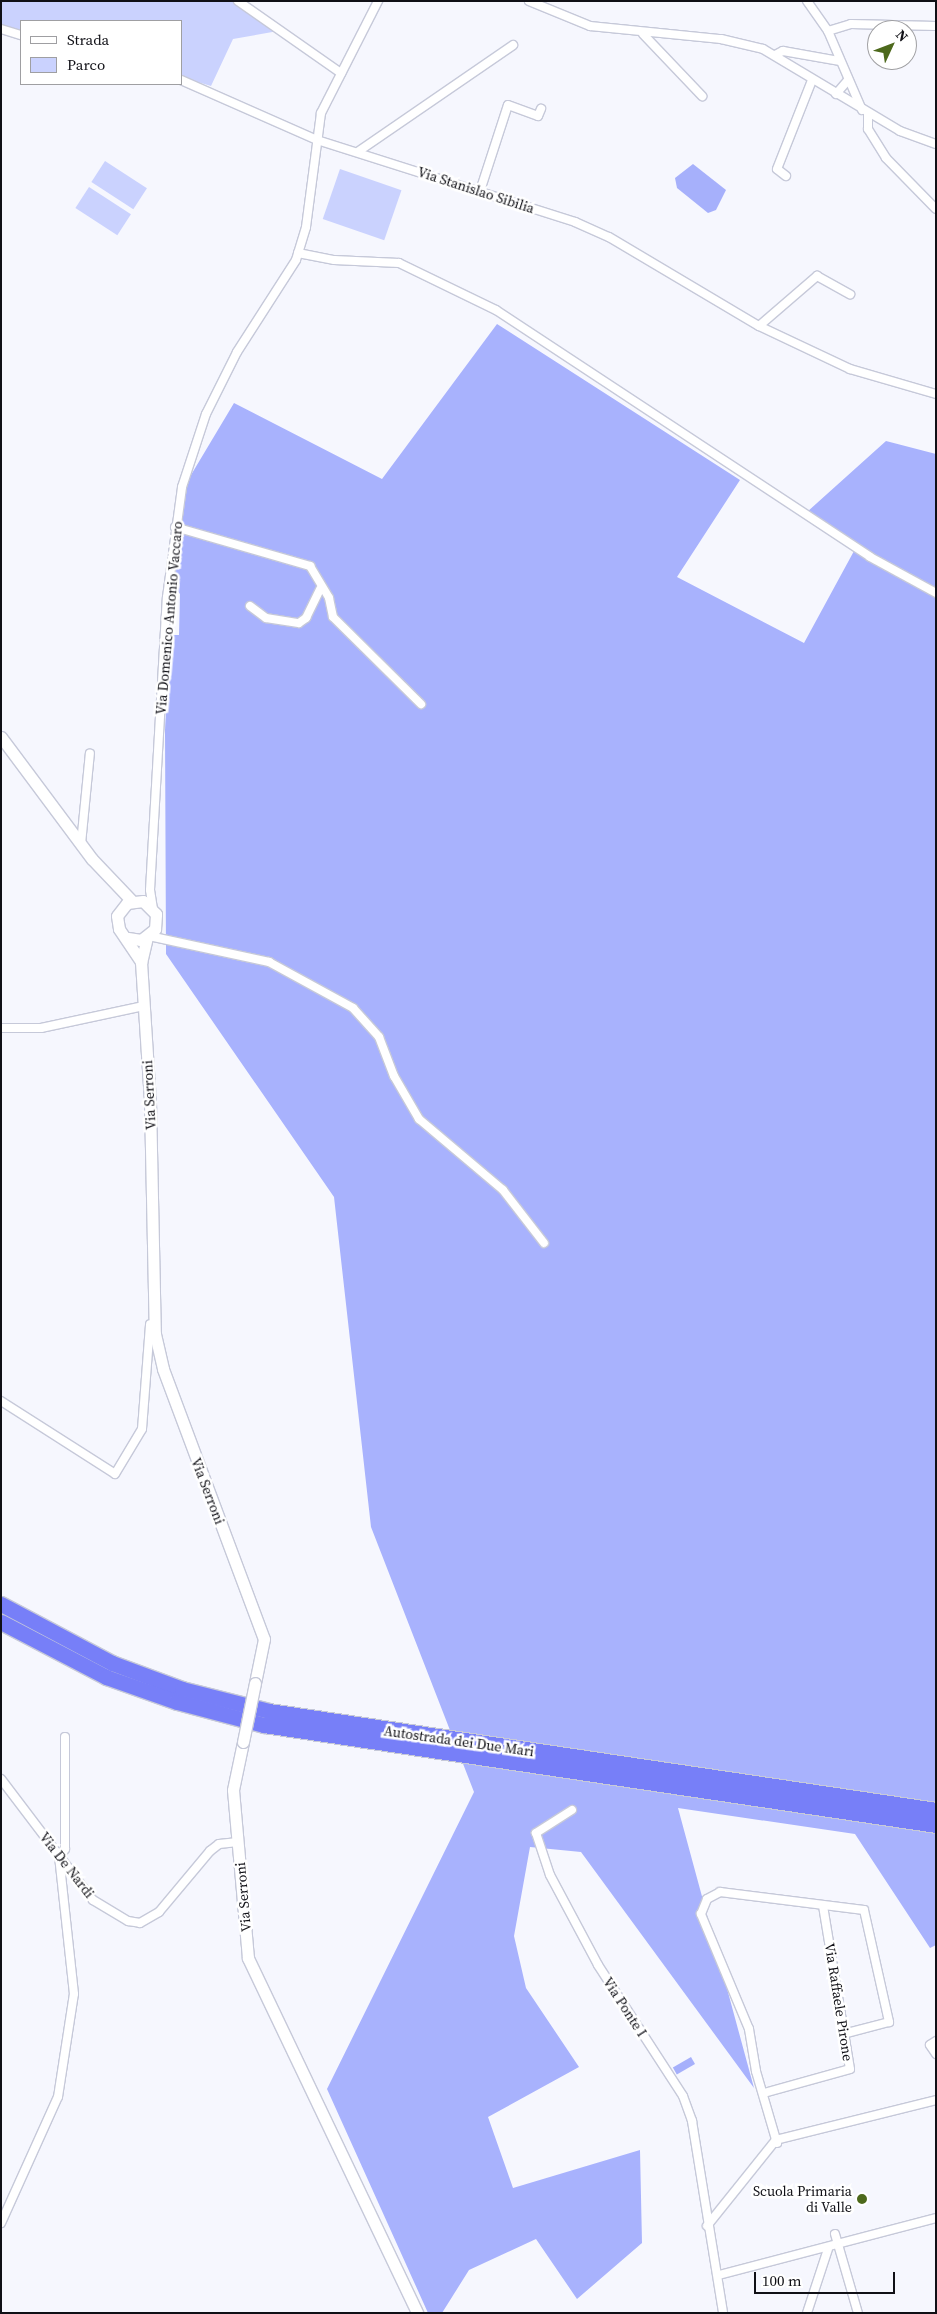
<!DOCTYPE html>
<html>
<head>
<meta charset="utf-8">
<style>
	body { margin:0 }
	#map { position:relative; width:937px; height:2314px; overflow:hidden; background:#f6f7fe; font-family:"Source Serif 4",serif }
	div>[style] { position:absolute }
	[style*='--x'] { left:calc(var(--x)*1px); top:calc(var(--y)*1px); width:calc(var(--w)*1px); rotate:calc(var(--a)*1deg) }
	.green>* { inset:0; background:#cad2fe; transform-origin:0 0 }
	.forest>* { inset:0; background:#a8b2fd }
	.water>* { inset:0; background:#a6b0fb; transform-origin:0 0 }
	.roads { filter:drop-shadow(1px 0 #c6c9d9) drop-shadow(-1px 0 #c6c9d9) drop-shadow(0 1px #c6c9d9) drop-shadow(0 -1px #c6c9d9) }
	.street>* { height:8px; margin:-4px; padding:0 4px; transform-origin:4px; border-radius:4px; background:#fff }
	.secondary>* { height:11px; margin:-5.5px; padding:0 5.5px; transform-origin:5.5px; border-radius:5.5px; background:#fff }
	.highway>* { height:15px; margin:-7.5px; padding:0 7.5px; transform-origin:7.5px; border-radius:7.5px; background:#777ff8 }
	.bridges { filter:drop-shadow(1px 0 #c6c9d9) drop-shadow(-1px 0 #c6c9d9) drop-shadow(0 1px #c6c9d9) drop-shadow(0 -1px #c6c9d9) }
	.secondary-bridge>* { height:11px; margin:-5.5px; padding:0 5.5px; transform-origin:5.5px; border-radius:5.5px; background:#fff }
	.dots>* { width:14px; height:14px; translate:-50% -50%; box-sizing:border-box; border:2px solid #fff; border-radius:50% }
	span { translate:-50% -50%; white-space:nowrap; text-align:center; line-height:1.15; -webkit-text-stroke:5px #fff; paint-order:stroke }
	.street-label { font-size:14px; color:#101016 }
	.poi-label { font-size:14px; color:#101016 }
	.right { translate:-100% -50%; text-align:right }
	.frame { position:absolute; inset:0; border:2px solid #101016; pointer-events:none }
	.legend { position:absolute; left:20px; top:20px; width:162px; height:65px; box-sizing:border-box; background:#fff; border:1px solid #9f9fa2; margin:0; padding:6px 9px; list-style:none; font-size:15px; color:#101016 }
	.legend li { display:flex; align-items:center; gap:10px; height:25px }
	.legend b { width:25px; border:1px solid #9f9fa2 }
	.north { position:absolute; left:867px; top:20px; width:50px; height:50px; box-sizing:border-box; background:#fff; border:1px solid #9f9fa2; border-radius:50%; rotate:47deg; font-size:14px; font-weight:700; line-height:20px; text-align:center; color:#101016 }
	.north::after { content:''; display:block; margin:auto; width:18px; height:22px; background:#4d691c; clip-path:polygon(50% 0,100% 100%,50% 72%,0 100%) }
	.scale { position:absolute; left:754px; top:2272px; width:141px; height:22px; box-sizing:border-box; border:2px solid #101016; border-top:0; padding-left:6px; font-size:15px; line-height:18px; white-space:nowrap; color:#101016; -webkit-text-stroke:4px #fff; paint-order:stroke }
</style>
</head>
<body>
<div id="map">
	<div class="green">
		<div style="clip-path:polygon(1px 1px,235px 1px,278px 31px,233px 39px,211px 86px,181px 77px,181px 21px,21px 21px,21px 31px,1px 26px)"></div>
		<div style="left:105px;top:161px;width:50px;height:25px;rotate:33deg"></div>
		<div style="left:340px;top:169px;width:65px;height:53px;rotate:19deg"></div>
		<div style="left:89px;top:187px;width:50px;height:25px;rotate:33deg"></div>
	</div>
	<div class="forest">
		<div style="clip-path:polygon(497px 324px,740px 480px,677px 577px,804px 643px,854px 551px,807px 512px,886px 441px,936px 454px,936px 1945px,930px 1948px,855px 1834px,678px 1808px,754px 2088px,581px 1852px,530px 1847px,514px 1936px,526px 1988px,579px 2067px,488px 2117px,513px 2188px,640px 2150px,642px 2243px,577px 2299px,536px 2239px,469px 2270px,442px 2313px,428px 2313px,327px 2089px,474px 1792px,371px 1527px,334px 1197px,166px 954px,165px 730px,170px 635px,179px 635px,180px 594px,172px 584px,188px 480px,234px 403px,382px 479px)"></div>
	</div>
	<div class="water">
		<div style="clip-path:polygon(693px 164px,726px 190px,716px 210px,708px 213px,677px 188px,675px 178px)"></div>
		<div style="left:691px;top:2057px;width:8px;height:21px;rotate:60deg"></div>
	</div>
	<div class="roads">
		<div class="street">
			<div style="--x:238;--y:1;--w:126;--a:35"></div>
			<div style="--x:529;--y:1;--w:66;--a:22.3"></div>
			<div style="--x:590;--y:26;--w:132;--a:5.7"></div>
			<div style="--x:721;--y:39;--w:43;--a:13.4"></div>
			<div style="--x:763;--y:49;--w:160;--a:30.9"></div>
			<div style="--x:900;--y:131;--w:38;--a:20"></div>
			<div style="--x:807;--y:1;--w:37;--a:55"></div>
			<div style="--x:828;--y:31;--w:86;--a:66.7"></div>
			<div style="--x:1;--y:29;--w:21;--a:17"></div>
			<div style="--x:828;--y:31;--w:24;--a:-17"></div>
			<div style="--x:851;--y:24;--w:85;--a:1.3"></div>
			<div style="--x:643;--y:34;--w:86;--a:46.4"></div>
			<div style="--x:775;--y:55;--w:9;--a:-27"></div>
			<div style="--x:783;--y:51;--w:58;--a:10"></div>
			<div style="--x:181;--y:80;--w:149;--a:23.8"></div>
			<div style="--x:317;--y:140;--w:271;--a:17.6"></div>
			<div style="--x:575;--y:222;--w:37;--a:24"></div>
			<div style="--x:609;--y:237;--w:174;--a:30.7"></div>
			<div style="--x:759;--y:326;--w:77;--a:-40.8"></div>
			<div style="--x:817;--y:276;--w:38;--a:29"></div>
			<div style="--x:836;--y:94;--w:18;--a:-49"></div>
			<div style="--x:868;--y:113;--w:16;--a:90"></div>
			<div style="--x:868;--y:129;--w:34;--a:58"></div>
			<div style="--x:886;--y:158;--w:71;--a:45.6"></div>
			<div style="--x:359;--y:151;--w:187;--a:-34.5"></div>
			<div style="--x:786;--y:176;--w:11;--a:-142"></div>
			<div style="--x:777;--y:169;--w:96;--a:-68.5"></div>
			<div style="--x:480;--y:191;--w:90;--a:-72"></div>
			<div style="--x:508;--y:105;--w:32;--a:20"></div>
			<div style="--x:538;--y:116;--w:8;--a:-67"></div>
			<div style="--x:298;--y:253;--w:37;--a:11"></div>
			<div style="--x:334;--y:260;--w:65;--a:2.6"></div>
			<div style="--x:399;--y:263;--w:108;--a:25.9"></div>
			<div style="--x:496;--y:310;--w:448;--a:33.4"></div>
			<div style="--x:870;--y:557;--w:75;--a:28.6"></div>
			<div style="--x:759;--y:326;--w:101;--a:25.3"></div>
			<div style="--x:850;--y:369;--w:90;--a:16.2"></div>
			<div style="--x:175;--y:527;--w:141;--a:16.1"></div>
			<div style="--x:310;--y:566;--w:37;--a:59"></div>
			<div style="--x:329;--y:598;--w:19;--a:78"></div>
			<div style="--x:333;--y:617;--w:124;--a:44.7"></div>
			<div style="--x:250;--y:606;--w:20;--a:37"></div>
			<div style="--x:266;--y:618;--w:33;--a:9"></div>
			<div style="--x:299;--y:623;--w:9;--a:-36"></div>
			<div style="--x:306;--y:618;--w:32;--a:-64"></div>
			<div style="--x:81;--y:844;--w:91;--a:-84.4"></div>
			<div style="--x:153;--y:909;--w:19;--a:-99"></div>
			<div style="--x:150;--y:890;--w:293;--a:-86.7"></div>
			<div style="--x:167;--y:597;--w:111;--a:-82.2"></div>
			<div style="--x:182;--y:487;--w:77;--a:-71.8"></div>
			<div style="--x:206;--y:414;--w:69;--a:-63.4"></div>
			<div style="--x:237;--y:352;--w:109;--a:-57.3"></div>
			<div style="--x:296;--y:260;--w:34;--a:-73"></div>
			<div style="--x:306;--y:227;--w:115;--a:-82.5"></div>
			<div style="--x:321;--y:113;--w:126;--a:-63"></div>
			<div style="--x:149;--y:936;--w:123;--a:12.2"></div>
			<div style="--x:269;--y:962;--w:96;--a:28.7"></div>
			<div style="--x:353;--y:1008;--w:39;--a:48"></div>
			<div style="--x:379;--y:1037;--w:42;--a:69"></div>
			<div style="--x:394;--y:1076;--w:50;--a:59.8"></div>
			<div style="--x:419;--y:1119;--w:110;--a:40.2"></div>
			<div style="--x:503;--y:1190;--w:67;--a:52.3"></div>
			<div style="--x:1;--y:1028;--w:40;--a:0"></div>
			<div style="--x:41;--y:1028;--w:105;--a:-12.1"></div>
			<div style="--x:1;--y:1401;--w:135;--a:32.6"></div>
			<div style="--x:115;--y:1474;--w:52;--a:-59"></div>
			<div style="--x:142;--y:1429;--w:105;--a:-85.6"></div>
			<div style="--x:1;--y:1779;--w:152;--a:52.8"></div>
			<div style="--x:93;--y:1900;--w:41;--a:31"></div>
			<div style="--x:128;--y:1921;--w:12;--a:9"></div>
			<div style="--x:140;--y:1923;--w:22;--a:-30"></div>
			<div style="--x:159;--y:1912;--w:80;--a:-50.1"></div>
			<div style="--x:210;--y:1851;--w:11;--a:-38"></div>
			<div style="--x:219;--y:1844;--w:19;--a:-6"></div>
			<div style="--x:572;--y:1810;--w:43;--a:147.4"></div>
			<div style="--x:536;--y:1833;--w:44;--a:71.6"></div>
			<div style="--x:550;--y:1875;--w:102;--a:61.9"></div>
			<div style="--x:598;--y:1965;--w:156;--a:57"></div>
			<div style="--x:683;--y:2096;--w:27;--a:70"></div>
			<div style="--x:692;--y:2121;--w:194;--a:80.8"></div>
			<div style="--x:936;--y:2041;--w:7;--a:146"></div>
			<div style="--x:930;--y:2045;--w:11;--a:56"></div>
			<div style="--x:764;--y:2093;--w:89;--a:-15.6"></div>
			<div style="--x:850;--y:2069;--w:165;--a:-99.4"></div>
			<div style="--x:777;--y:2143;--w:75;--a:-106.3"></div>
			<div style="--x:756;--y:2071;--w:43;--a:-99.5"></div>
			<div style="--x:749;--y:2029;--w:125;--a:-112.7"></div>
			<div style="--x:701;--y:1914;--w:16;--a:-68"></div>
			<div style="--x:707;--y:1899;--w:15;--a:-28"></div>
			<div style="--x:720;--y:1892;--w:145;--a:7.1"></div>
			<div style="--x:864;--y:1910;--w:115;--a:77.4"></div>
			<div style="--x:889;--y:2022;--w:43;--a:165.3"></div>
			<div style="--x:1;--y:2223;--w:138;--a:-65.7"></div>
			<div style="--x:58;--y:2097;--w:104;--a:-81.2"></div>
			<div style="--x:74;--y:1994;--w:138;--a:-96.2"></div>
			<div style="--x:59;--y:1857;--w:10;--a:-53"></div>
			<div style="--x:65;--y:1849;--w:112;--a:-90"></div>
			<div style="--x:707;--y:2226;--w:110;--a:-51.3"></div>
			<div style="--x:776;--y:2140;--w:165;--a:-14"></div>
			<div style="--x:835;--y:2234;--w:82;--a:73.8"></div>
			<div style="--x:719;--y:2275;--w:224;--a:-14.7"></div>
			<div style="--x:807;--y:2313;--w:67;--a:-71.8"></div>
		</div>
		<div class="secondary">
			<div style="--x:1;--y:737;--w:152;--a:53.3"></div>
			<div style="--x:92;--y:859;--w:58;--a:46.4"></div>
			<div style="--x:147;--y:937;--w:26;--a:103"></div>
			<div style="--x:141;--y:962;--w:140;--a:86.3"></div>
			<div style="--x:150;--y:1102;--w:232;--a:88.8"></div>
			<div style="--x:155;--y:1334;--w:36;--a:77"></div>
			<div style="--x:163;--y:1369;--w:288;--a:69.5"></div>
			<div style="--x:264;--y:1639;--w:45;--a:101.6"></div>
			<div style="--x:128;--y:938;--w:13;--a:9"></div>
			<div style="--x:141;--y:940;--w:18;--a:-38"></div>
			<div style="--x:155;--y:929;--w:15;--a:-86"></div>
			<div style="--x:156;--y:914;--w:18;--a:-135"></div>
			<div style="--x:143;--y:901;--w:16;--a:173"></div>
			<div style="--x:127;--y:903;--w:16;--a:128"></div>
			<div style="--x:117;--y:916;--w:13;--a:81"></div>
			<div style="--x:119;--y:929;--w:40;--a:56"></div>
			<div style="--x:243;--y:1742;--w:49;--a:101.8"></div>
			<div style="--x:233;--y:1790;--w:169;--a:84.9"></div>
			<div style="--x:248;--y:1958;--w:393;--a:64.5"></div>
		</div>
		<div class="highway">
			<div style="--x:1;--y:1604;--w:126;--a:28"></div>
			<div style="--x:112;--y:1663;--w:75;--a:20.4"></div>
			<div style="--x:182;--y:1689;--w:90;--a:14.2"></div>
			<div style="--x:269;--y:1711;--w:674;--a:8.44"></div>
			<div style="--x:1;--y:1622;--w:119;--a:27.6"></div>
			<div style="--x:106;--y:1677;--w:75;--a:19.4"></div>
			<div style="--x:177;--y:1702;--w:90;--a:14.8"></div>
			<div style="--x:264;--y:1725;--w:679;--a:8.46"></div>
		</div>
	</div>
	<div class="bridges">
		<div class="secondary-bridge">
			<div style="--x:243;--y:1742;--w:60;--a:-78.5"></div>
		</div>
	</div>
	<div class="dots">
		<div style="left:862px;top:2199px;background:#4d691c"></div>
	</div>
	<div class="street-label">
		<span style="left:476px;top:190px;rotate:18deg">Via Stanislao Sibilia</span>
		<span style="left:169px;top:618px;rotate:-85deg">Via Domenico Antonio Vaccaro</span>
		<span style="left:149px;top:1095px;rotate:-93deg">Via Serroni</span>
		<span style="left:208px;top:1491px;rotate:69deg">Via Serroni</span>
		<span style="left:459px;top:1741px;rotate:8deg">Autostrada dei Due Mari</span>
		<span style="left:67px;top:1865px;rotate:52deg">Via De Nardi</span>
		<span style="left:243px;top:1897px;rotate:-95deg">Via Serroni</span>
		<span style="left:839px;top:2002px;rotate:81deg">Via Raffaele Pirone</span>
		<span style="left:625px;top:2007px;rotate:57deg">Via Ponte I</span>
	</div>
	<div class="poi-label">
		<span class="right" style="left:852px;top:2199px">Scuola Primaria<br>di Valle</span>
	</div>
	<div class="frame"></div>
	<ul class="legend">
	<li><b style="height:6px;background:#fff"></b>Strada</li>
	<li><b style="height:14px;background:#cad2fe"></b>Parco</li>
	</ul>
	<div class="north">N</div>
	<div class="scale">100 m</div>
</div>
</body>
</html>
